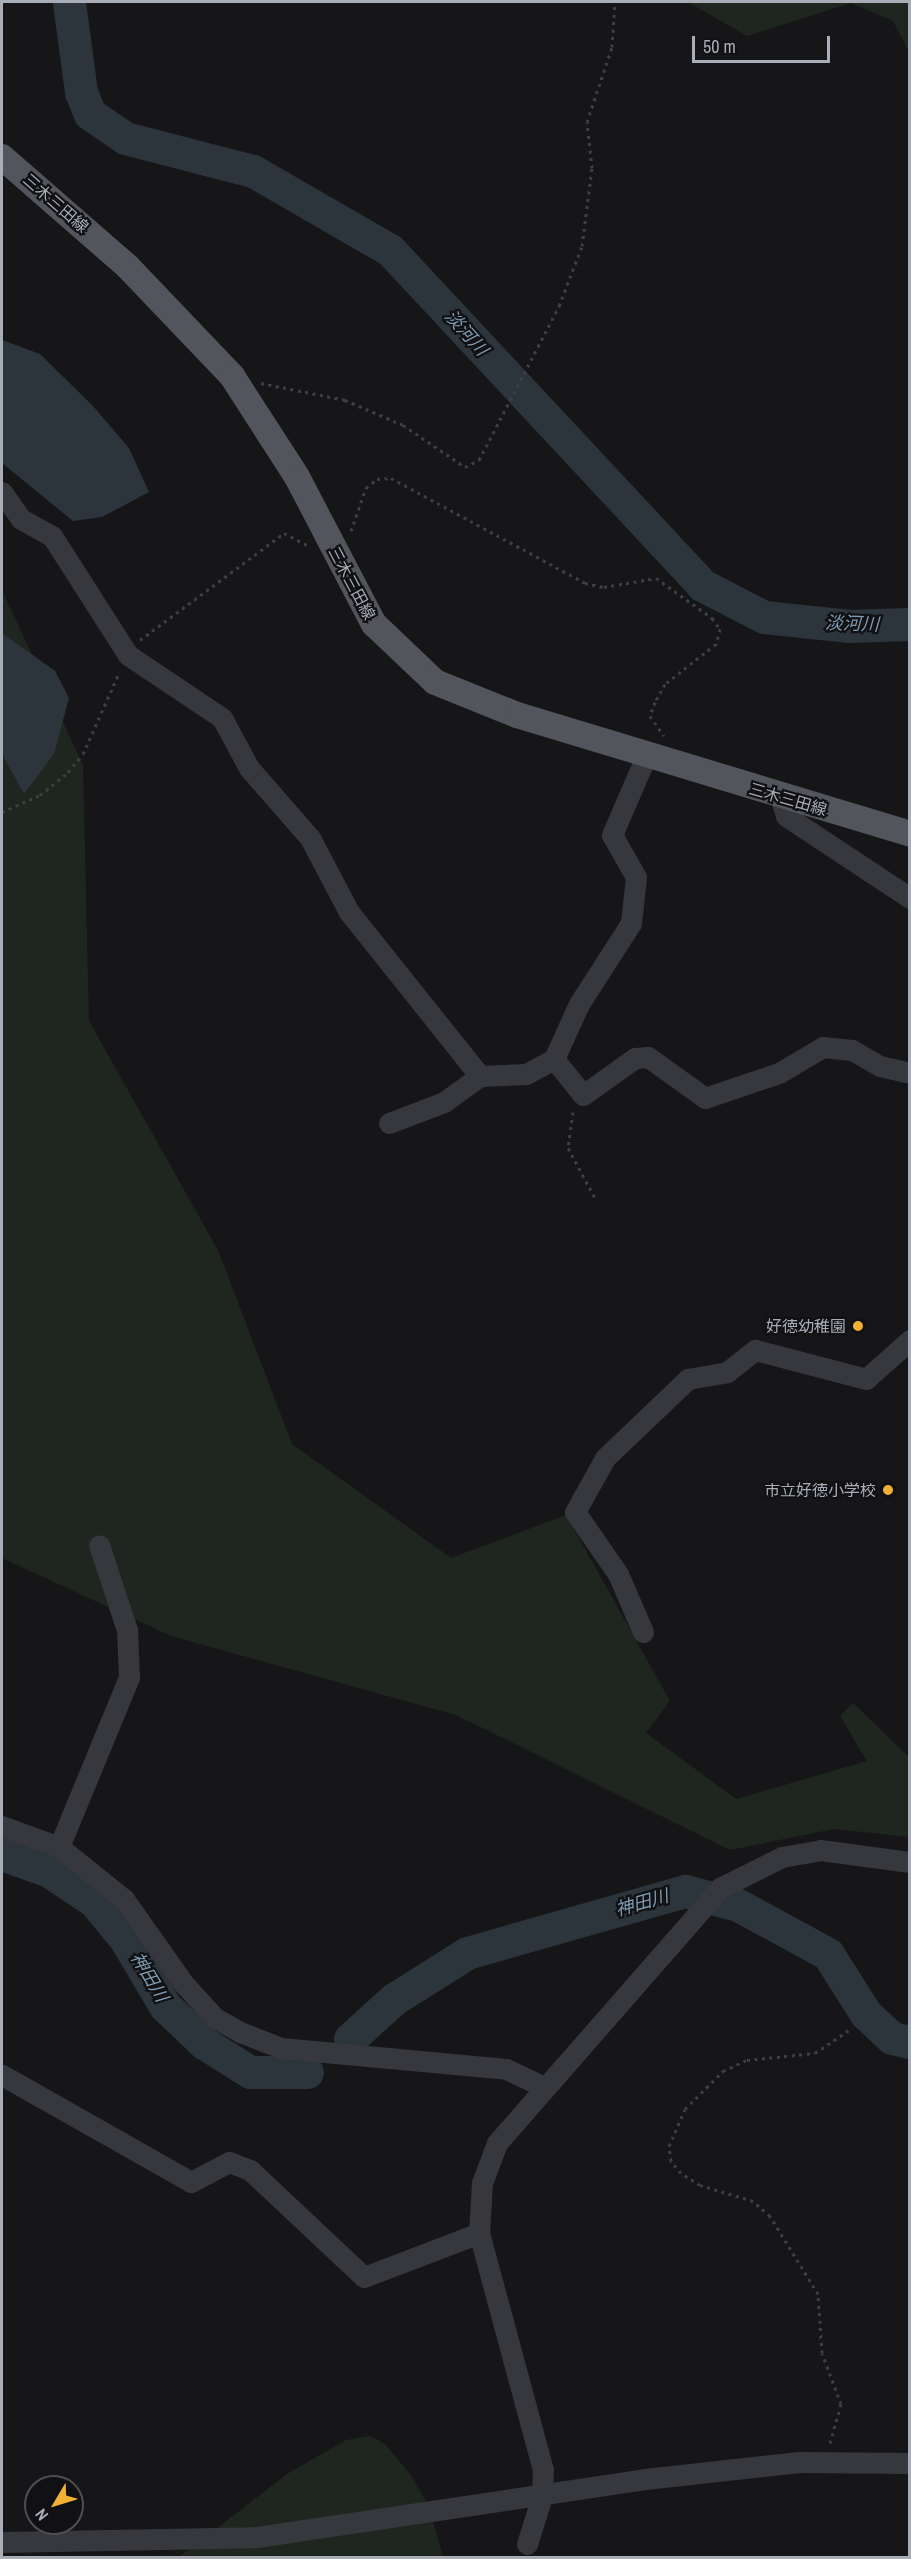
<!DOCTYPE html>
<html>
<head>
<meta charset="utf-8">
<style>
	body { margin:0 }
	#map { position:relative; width:911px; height:2559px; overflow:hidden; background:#161618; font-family:"Archivo Narrow","Noto Sans JP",sans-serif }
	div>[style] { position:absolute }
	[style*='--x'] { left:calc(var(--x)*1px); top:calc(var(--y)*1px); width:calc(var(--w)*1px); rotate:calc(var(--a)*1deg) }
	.green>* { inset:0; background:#1e261f }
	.water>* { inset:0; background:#2c353c }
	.river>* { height:33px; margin:-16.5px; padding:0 16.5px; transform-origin:16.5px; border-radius:16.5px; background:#2c353c }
	.path>* { height:3px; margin-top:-1.5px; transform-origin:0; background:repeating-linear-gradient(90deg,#3d3f44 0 3px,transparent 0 7.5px) }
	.minor>* { height:21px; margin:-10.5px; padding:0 10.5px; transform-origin:10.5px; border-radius:10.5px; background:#37383d }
	.major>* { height:26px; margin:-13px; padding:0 13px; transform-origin:13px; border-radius:13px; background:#53555c }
	.dots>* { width:16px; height:16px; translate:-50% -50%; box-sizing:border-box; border:3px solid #111113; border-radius:50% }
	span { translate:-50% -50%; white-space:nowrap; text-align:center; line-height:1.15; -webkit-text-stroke:4.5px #111113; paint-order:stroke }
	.street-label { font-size:16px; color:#a8adb8 }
	.poi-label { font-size:16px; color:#a8adb8 }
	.right { translate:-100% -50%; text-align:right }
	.water-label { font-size:18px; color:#7f9bb3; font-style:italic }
	.frame { position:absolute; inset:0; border:3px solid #a8adb8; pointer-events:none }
	.north { position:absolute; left:24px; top:2475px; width:60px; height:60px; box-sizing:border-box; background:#111113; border:2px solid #4d4f55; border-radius:50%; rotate:232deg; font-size:16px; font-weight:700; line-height:24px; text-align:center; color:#a8adb8 }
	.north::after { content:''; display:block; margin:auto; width:21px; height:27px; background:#f2b134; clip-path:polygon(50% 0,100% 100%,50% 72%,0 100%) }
	.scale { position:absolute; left:692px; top:36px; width:138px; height:27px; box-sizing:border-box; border:3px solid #a8adb8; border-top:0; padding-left:8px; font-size:18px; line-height:21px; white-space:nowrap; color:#a8adb8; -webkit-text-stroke:4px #111113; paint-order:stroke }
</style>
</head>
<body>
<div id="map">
	<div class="green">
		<div style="clip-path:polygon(688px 2px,909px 2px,909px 52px,893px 21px,851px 3px,747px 36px)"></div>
		<div style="clip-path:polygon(2px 590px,83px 765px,89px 1021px,218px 1250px,292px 1444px,451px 1558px,566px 1515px,670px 1701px,646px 1733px,736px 1799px,867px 1761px,840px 1716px,853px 1703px,909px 1757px,909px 1837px,834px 1829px,730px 1850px,456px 1715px,171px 1636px,2px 1558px)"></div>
		<div style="clip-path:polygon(370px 2436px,385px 2444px,411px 2475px,429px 2507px,443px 2557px,178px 2558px,287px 2474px,346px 2440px)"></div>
	</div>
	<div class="water">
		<div style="clip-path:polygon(2px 340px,40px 354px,92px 405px,129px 448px,149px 492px,102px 517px,73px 521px,2px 463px)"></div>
		<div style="clip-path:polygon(2px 633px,55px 671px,69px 698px,54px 754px,24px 794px,2px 754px)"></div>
	</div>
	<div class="river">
		<div style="--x:69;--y:2;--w:91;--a:82.4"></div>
		<div style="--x:81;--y:92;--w:24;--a:68"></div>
		<div style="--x:90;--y:114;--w:42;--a:34.4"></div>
		<div style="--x:125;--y:138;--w:132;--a:14.5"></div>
		<div style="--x:253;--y:171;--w:158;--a:30"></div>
		<div style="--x:390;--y:250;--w:458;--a:47"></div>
		<div style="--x:702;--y:585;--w:70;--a:27.3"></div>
		<div style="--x:764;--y:617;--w:86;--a:6"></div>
		<div style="--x:850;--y:626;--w:60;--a:-1.9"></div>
		<div style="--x:2;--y:1854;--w:50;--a:19.9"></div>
		<div style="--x:49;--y:1871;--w:54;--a:33.7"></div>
		<div style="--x:94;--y:1901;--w:50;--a:50.6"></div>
		<div style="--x:126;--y:1940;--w:77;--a:59.4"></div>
		<div style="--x:165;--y:2006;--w:54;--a:43.5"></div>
		<div style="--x:204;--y:2043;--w:54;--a:32.2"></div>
		<div style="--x:250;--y:2072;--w:57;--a:0"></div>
		<div style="--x:350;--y:2039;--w:59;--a:-42.3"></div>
		<div style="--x:394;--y:1999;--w:86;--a:-32.2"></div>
		<div style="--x:467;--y:1953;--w:227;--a:-15.9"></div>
		<div style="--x:685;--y:1891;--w:55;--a:14.8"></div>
		<div style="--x:738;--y:1905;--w:102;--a:28.6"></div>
		<div style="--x:828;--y:1954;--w:71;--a:57.7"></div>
		<div style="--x:866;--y:2014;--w:35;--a:43"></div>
		<div style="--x:892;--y:2038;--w:18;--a:13"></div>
	</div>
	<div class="path">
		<div style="--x:261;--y:383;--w:86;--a:11.4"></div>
		<div style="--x:345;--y:400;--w:63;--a:23.3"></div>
		<div style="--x:403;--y:425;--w:75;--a:34.1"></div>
		<div style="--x:465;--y:467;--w:16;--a:-27"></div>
		<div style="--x:479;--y:460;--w:174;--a:-62.5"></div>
		<div style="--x:559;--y:306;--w:64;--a:-69"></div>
		<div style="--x:582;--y:246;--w:79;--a:-82.7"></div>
		<div style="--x:592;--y:168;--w:46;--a:-96.2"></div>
		<div style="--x:587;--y:122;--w:79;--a:-71.6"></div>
		<div style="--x:612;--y:47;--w:45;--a:-86.2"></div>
		<div style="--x:351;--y:531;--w:46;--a:-70.8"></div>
		<div style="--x:366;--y:488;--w:14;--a:-39"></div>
		<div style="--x:377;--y:479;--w:14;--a:-4"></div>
		<div style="--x:391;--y:478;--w:221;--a:28.4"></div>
		<div style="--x:585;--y:583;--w:19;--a:12"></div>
		<div style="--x:604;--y:587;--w:53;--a:-9.8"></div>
		<div style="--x:656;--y:578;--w:69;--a:35.5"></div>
		<div style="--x:712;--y:618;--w:14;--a:54"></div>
		<div style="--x:720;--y:629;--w:16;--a:105"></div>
		<div style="--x:716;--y:644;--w:65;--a:141.9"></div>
		<div style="--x:665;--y:684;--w:21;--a:119"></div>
		<div style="--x:655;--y:702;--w:15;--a:110"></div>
		<div style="--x:650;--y:716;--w:24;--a:55"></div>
		<div style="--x:140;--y:640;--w:179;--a:-36.6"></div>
		<div style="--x:284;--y:533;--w:27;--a:28"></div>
		<div style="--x:2;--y:812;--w:42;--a:-24.1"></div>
		<div style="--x:40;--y:795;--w:36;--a:-39"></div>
		<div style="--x:68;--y:772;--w:23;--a:-50"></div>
		<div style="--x:83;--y:754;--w:89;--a:-66"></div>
		<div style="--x:573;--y:1112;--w:36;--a:98"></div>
		<div style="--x:568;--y:1148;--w:57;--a:61.6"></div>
		<div style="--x:830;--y:2443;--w:41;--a:-74.2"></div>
		<div style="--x:841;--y:2404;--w:54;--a:-110.4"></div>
		<div style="--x:822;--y:2353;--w:59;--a:-93.9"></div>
		<div style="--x:818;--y:2294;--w:92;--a:-121.6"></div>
		<div style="--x:770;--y:2216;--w:23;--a:-139"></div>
		<div style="--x:753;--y:2201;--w:55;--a:-163.2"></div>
		<div style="--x:700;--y:2185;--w:22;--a:-148"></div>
		<div style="--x:681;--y:2173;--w:16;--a:-130"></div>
		<div style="--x:671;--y:2161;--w:15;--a:-98"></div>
		<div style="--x:669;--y:2146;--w:40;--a:-66.6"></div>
		<div style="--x:685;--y:2109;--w:54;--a:-45"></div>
		<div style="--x:723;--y:2071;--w:26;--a:-25"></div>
		<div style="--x:747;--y:2060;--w:68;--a:-5.9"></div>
		<div style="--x:815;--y:2053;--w:45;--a:-34"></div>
	</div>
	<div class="minor">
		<div style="--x:2;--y:492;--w:33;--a:55"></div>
		<div style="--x:21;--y:519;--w:35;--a:29"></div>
		<div style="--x:52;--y:536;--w:141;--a:57.4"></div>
		<div style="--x:128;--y:655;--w:113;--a:33.8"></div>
		<div style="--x:222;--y:718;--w:57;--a:61.6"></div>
		<div style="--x:249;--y:768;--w:93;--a:48.9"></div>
		<div style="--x:310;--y:838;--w:84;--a:62.2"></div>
		<div style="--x:349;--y:912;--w:210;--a:51.4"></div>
		<div style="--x:780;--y:796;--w:21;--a:73"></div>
		<div style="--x:786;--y:816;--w:149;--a:33.5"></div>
		<div style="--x:554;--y:1059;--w:60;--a:-65.6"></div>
		<div style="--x:579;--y:1004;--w:96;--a:-57.3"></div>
		<div style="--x:631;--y:923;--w:46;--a:-83.8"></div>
		<div style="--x:636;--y:877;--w:48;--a:-119.7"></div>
		<div style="--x:612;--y:835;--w:86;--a:-66.7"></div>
		<div style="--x:389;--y:1123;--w:59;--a:-20.9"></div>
		<div style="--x:444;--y:1102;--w:44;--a:-35.8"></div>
		<div style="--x:480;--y:1076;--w:46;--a:-2.5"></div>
		<div style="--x:526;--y:1074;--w:32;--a:-28"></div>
		<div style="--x:554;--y:1059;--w:46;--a:51.1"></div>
		<div style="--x:583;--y:1095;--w:64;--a:-35.4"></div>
		<div style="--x:635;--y:1058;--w:13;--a:-4"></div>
		<div style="--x:648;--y:1057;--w:70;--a:35.7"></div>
		<div style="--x:705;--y:1098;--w:78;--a:-18.7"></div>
		<div style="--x:779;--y:1073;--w:51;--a:-30.6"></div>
		<div style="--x:823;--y:1047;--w:29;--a:6"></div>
		<div style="--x:852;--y:1050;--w:32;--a:30"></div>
		<div style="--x:880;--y:1066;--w:31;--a:13"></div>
		<div style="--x:643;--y:1632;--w:63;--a:-113.3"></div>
		<div style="--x:618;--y:1574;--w:75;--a:-124.7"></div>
		<div style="--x:575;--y:1512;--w:62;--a:-60.9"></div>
		<div style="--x:605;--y:1458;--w:115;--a:-43.6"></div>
		<div style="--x:688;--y:1379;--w:40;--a:-10"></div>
		<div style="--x:727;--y:1372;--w:36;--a:-38"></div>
		<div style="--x:755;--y:1350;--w:115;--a:14.6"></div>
		<div style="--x:866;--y:1379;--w:59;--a:-41.6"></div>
		<div style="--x:2;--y:1826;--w:61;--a:20.2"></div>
		<div style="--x:59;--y:1847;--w:83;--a:38.7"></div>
		<div style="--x:124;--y:1899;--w:104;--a:54.8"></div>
		<div style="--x:184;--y:1984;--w:46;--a:47.6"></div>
		<div style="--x:215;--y:2018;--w:29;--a:29"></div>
		<div style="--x:240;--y:2032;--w:44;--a:21.3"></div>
		<div style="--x:281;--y:2048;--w:226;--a:5.3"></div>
		<div style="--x:506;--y:2069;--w:40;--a:25"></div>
		<div style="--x:59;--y:1847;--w:184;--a:-67.6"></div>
		<div style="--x:129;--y:1677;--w:47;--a:-92.4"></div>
		<div style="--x:127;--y:1630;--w:89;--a:-108.2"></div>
		<div style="--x:2;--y:2075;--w:217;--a:29.5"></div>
		<div style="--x:191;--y:2182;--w:43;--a:-27.8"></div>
		<div style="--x:229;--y:2162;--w:22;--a:21"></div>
		<div style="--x:250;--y:2170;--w:156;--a:43.2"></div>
		<div style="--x:364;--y:2277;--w:123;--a:-20.9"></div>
		<div style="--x:2;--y:2542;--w:255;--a:-1.1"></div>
		<div style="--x:257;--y:2537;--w:392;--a:-8.5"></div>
		<div style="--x:645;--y:2479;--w:155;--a:-6.3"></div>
		<div style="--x:799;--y:2462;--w:111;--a:0.5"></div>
		<div style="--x:527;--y:2544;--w:50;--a:-72.6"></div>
		<div style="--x:542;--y:2496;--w:26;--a:-88"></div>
		<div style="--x:543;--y:2470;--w:245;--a:-105.1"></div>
		<div style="--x:479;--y:2233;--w:50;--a:-86.6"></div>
		<div style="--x:482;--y:2183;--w:43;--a:-69.4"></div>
		<div style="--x:497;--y:2143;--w:339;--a:-48.8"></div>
		<div style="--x:720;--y:1888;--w:69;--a:-26.6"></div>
		<div style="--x:782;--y:1857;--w:39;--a:-10"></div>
		<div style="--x:820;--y:1850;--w:91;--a:7.6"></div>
	</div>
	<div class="major">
		<div style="--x:2;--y:157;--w:167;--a:41.1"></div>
		<div style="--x:128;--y:267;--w:151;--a:46.3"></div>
		<div style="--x:232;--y:376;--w:120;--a:57.2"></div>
		<div style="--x:297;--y:477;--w:166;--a:62.4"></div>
		<div style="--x:374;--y:624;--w:84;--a:43.6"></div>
		<div style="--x:435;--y:682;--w:88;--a:21.9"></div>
		<div style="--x:517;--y:715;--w:411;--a:16.8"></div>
	</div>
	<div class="dots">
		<div style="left:858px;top:1326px;background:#f2b134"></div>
		<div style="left:888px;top:1490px;background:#f2b134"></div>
	</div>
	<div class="street-label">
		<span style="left:56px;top:203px;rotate:41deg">三木三田線</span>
		<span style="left:352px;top:583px;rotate:62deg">三木三田線</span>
		<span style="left:788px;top:799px;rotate:16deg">三木三田線</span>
	</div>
	<div class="poi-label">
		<span class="right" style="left:846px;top:1326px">好徳幼稚園</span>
		<span class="right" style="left:876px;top:1490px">市立好徳小学校</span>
	</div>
	<div class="water-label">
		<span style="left:466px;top:333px;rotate:48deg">淡河川</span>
		<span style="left:852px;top:624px;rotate:2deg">淡河川</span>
		<span style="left:642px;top:1903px;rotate:-16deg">神田川</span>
		<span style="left:149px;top:1977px;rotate:59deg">神田川</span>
	</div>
	<div class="frame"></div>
	<div class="north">N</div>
	<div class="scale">50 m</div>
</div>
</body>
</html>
